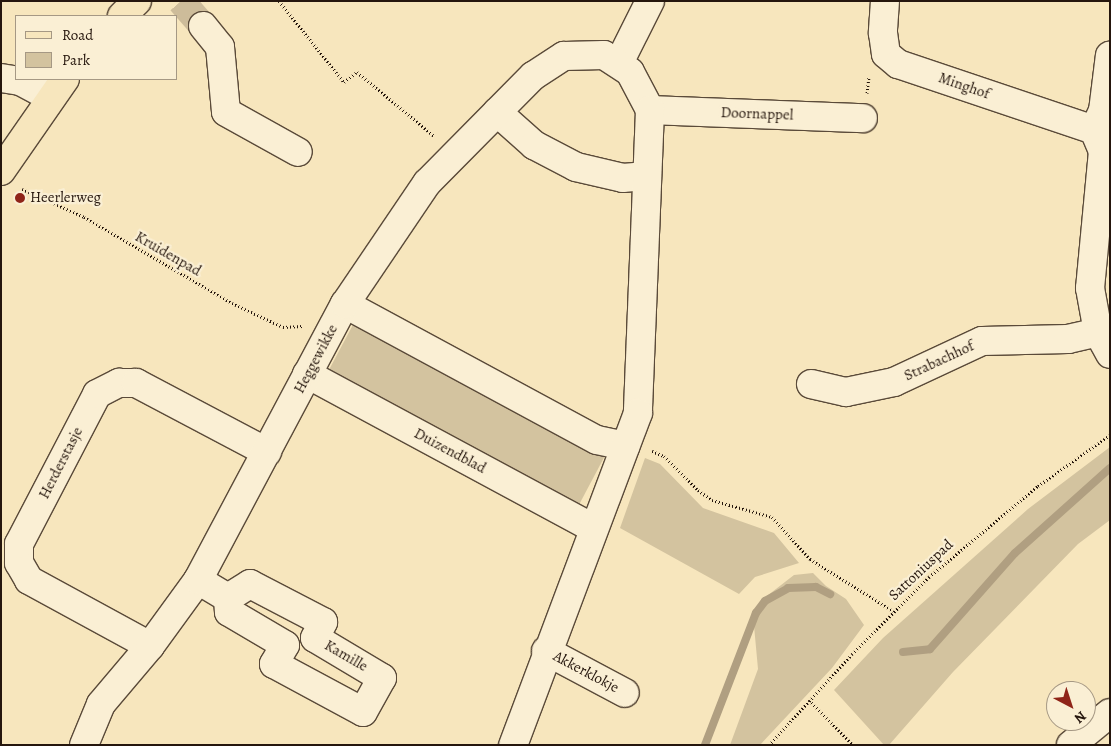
<!DOCTYPE html>
<html>
<head>
<meta charset="utf-8">
<style>
	body { margin:0 }
	#map { position:relative; width:1111px; height:746px; overflow:hidden; background:#f7e6bd; font-family:Alegreya,serif }
	div>[style] { position:absolute }
	[style*='--x'] { left:calc(var(--x)*1px); top:calc(var(--y)*1px); width:calc(var(--w)*1px); rotate:calc(var(--a)*1deg) }
	.green>* { inset:0; background:#d3c39f; transform-origin:0 0 }
	.stream>* { height:8px; margin:-4px; padding:0 4px; transform-origin:4px; border-radius:4px; background:#b09f81 }
	.minor-tunnel>* { height:28px; margin-top:-14px; transform-origin:0; background:repeating-linear-gradient(90deg,#cdbc9a 0 28px,transparent 0 42px) }
	.path>* { height:3px; margin-top:-1.5px; transform-origin:0; background:repeating-linear-gradient(90deg,#25160d 0 1px,transparent 0 3.5px) }
	.roads { filter:drop-shadow(1px 0 #5a4a39) drop-shadow(-1px 0 #5a4a39) drop-shadow(0 1px #5a4a39) drop-shadow(0 -1px #5a4a39) }
	.minor>* { height:28px; margin:-14px; padding:0 14px; transform-origin:14px; border-radius:14px; background:#faefd4 }
	.major>* { height:28px; margin:-14px; padding:0 14px; transform-origin:14px; border-radius:14px; background:#f7e6bd }
	.dots>* { width:14px; height:14px; translate:-50% -50%; box-sizing:border-box; border:2px solid #faefd4; border-radius:50% }
	span { translate:-50% -50%; white-space:nowrap; text-align:center; line-height:1.15; -webkit-text-stroke:4.5px #faefd4; paint-order:stroke }
	.street-label { font-size:15px; color:#25160d }
	.poi-label { font-size:15px; color:#25160d }
	.left { translate:0 -50%; text-align:left }
	.frame { position:absolute; inset:0; border:2px solid #25160d; pointer-events:none }
	.legend { position:absolute; left:15px; top:15px; width:162px; height:65px; box-sizing:border-box; background:#faefd4; border:1px solid #a59884; margin:0; padding:6px 9px; list-style:none; font-size:15px; color:#25160d }
	.legend li { display:flex; align-items:center; gap:10px; height:25px }
	.legend b { width:25px; border:1px solid #a59884 }
	.north { position:absolute; left:1046px; top:681px; width:50px; height:50px; box-sizing:border-box; background:#faefd4; border:1px solid #a59884; border-radius:50%; rotate:140deg; font-size:14px; font-weight:700; line-height:20px; text-align:center; color:#25160d }
	.north::after { content:''; display:block; margin:auto; width:18px; height:22px; background:#8f2418; clip-path:polygon(50% 0,100% 100%,50% 72%,0 100%) }
</style>
</head>
<body>
<div id="map">
	<div class="green">
		<div style="left:355px;top:321px;width:284px;height:57px;rotate:28deg"></div>
		<div style="clip-path:polygon(1110px 447px,1110px 520px,1078px 544px,953px 672px,889px 745px,884px 745px,834px 690px,883px 638px,1028px 509px)"></div>
		<div style="clip-path:polygon(645px 458px,660px 464px,703px 508px,774px 533px,799px 563px,755px 577px,739px 594px,620px 528px)"></div>
		<div style="clip-path:polygon(813px 573px,826px 586px,846px 599px,864px 625px,832px 668px,760px 745px,730px 745px,758px 669px,753px 615px,763px 599px,794px 575px)"></div>
	</div>
	<div class="stream">
		<div style="--x:903;--y:652;--w:27;--a:-6"></div>
		<div style="--x:930;--y:649;--w:128;--a:-48.5"></div>
		<div style="--x:1015;--y:553;--w:127;--a:-41.8"></div>
		<div style="--x:705;--y:745;--w:142;--a:-68.9"></div>
		<div style="--x:756;--y:613;--w:15;--a:-53"></div>
		<div style="--x:765;--y:601;--w:26;--a:-29"></div>
		<div style="--x:788;--y:588;--w:28;--a:-2"></div>
		<div style="--x:816;--y:587;--w:16;--a:27"></div>
	</div>
	<div class="minor-tunnel">
		<div style="--x:181;--y:1;--w:33;--a:49"></div>
	</div>
	<div class="path">
		<div style="--x:279;--y:1;--w:104;--a:51.3"></div>
		<div style="--x:344;--y:82;--w:16;--a:-38"></div>
		<div style="--x:357;--y:72;--w:100;--a:39.7"></div>
		<div style="--x:867;--y:93;--w:16;--a:-83"></div>
		<div style="--x:22;--y:189;--w:68;--a:24.3"></div>
		<div style="--x:84;--y:217;--w:171;--a:30.2"></div>
		<div style="--x:232;--y:303;--w:56;--a:25.2"></div>
		<div style="--x:283;--y:327;--w:20;--a:-3"></div>
		<div style="--x:652;--y:451;--w:13;--a:23"></div>
		<div style="--x:664;--y:456;--w:48;--a:45"></div>
		<div style="--x:698;--y:490;--w:17;--a:36"></div>
		<div style="--x:712;--y:500;--w:62;--a:15.8"></div>
		<div style="--x:772;--y:517;--w:57;--a:47.9"></div>
		<div style="--x:810;--y:559;--w:98;--a:32.1"></div>
		<div style="--x:809;--y:700;--w:63;--a:45.6"></div>
		<div style="--x:769;--y:745;--w:123;--a:-47.6"></div>
		<div style="--x:852;--y:654;--w:109;--a:-45"></div>
		<div style="--x:929;--y:577;--w:142;--a:-39.9"></div>
		<div style="--x:1038;--y:486;--w:88;--a:-35.3"></div>
	</div>
	<div class="roads">
		<div class="minor">
			<div style="--x:885;--y:1;--w:32;--a:94"></div>
			<div style="--x:883;--y:33;--w:21;--a:82"></div>
			<div style="--x:886;--y:54;--w:16;--a:40"></div>
			<div style="--x:898;--y:64;--w:207;--a:18.6"></div>
			<div style="--x:1094;--y:130;--w:23;--a:67"></div>
			<div style="--x:1103;--y:151;--w:138;--a:95.4"></div>
			<div style="--x:1090;--y:288;--w:45;--a:79.7"></div>
			<div style="--x:1098;--y:332;--w:25;--a:61"></div>
			<div style="--x:203;--y:26;--w:27;--a:51"></div>
			<div style="--x:220;--y:47;--w:65;--a:84.7"></div>
			<div style="--x:226;--y:112;--w:82;--a:29.1"></div>
			<div style="--x:619;--y:63;--w:69;--a:-63.4"></div>
			<div style="--x:1;--y:78;--w:19;--a:9"></div>
			<div style="--x:20;--y:81;--w:34;--a:28"></div>
			<div style="--x:650;--y:110;--w:213;--a:2.2"></div>
			<div style="--x:497;--y:112;--w:50;--a:41.7"></div>
			<div style="--x:534;--y:145;--w:47;--a:27.6"></div>
			<div style="--x:576;--y:167;--w:48;--a:13.2"></div>
			<div style="--x:623;--y:178;--w:24;--a:-5"></div>
			<div style="--x:1094;--y:130;--w:21;--a:-65"></div>
			<div style="--x:1103;--y:111;--w:56;--a:-82.9"></div>
			<div style="--x:345;--y:304;--w:286;--a:28.4"></div>
			<div style="--x:597;--y:440;--w:29;--a:12"></div>
			<div style="--x:307;--y:374;--w:325;--a:28.3"></div>
			<div style="--x:811;--y:384;--w:36;--a:13"></div>
			<div style="--x:846;--y:392;--w:49;--a:-11.8"></div>
			<div style="--x:894;--y:382;--w:97;--a:-25"></div>
			<div style="--x:982;--y:341;--w:86;--a:-1.3"></div>
			<div style="--x:1068;--y:339;--w:31;--a:-13"></div>
			<div style="--x:198;--y:580;--w:35;--a:31"></div>
			<div style="--x:228;--y:598;--w:14;--a:86"></div>
			<div style="--x:229;--y:612;--w:65;--a:30.5"></div>
			<div style="--x:285;--y:645;--w:22;--a:120"></div>
			<div style="--x:274;--y:664;--w:101;--a:28.3"></div>
			<div style="--x:363;--y:712;--w:39;--a:-61"></div>
			<div style="--x:382;--y:678;--w:78;--a:-149.2"></div>
			<div style="--x:315;--y:638;--w:18;--a:-63"></div>
			<div style="--x:323;--y:622;--w:82;--a:-152.5"></div>
			<div style="--x:250;--y:584;--w:26;--a:148"></div>
			<div style="--x:150;--y:646;--w:138;--a:-151.4"></div>
			<div style="--x:29;--y:580;--w:20;--a:-120"></div>
			<div style="--x:19;--y:563;--w:19;--a:-90"></div>
			<div style="--x:19;--y:544;--w:169;--a:-62.5"></div>
			<div style="--x:97;--y:394;--w:25;--a:-27"></div>
			<div style="--x:119;--y:383;--w:17;--a:0"></div>
			<div style="--x:136;--y:383;--w:148;--a:27.8"></div>
			<div style="--x:546;--y:651;--w:89;--a:28"></div>
			<div style="--x:84;--y:745;--w:44;--a:-67.5"></div>
			<div style="--x:101;--y:704;--w:76;--a:-49.8"></div>
			<div style="--x:150;--y:646;--w:82;--a:-54"></div>
			<div style="--x:198;--y:580;--w:313;--a:-62"></div>
			<div style="--x:345;--y:304;--w:146;--a:-55.9"></div>
			<div style="--x:427;--y:183;--w:151;--a:-45.3"></div>
			<div style="--x:533;--y:76;--w:37;--a:-33"></div>
			<div style="--x:564;--y:56;--w:40;--a:-1.4"></div>
			<div style="--x:604;--y:55;--w:31;--a:33"></div>
			<div style="--x:630;--y:72;--w:43;--a:62.2"></div>
			<div style="--x:650;--y:110;--w:303;--a:92.3"></div>
			<div style="--x:638;--y:413;--w:355;--a:110.6"></div>
			<div style="--x:1071;--y:745;--w:50;--a:-39.4"></div>
		</div>
		<div class="major">
			<div style="--x:122;--y:16;--w:21;--a:-45"></div>
			<div style="--x:1;--y:171;--w:112;--a:-55.2"></div>
		</div>
	</div>
	<div class="dots">
		<div style="left:20px;top:198px;background:#8f2418"></div>
	</div>
	<div class="street-label">
		<span style="left:964px;top:86px;rotate:19deg">Minghof</span>
		<span style="left:757px;top:114px;rotate:2deg">Doornappel</span>
		<span style="left:168px;top:254px;rotate:30deg">Kruidenpad</span>
		<span style="left:316px;top:359px;rotate:-62deg">Heggewikke</span>
		<span style="left:939px;top:361px;rotate:-25deg">Strabachhof</span>
		<span style="left:450px;top:451px;rotate:28deg">Duizendblad</span>
		<span style="left:61px;top:463px;rotate:-63deg">Herderstasje</span>
		<span style="left:921px;top:570px;rotate:-43deg">Sattoniuspad</span>
		<span style="left:346px;top:656px;rotate:30deg">Kamille</span>
		<span style="left:586px;top:672px;rotate:28deg">Akkerklokje</span>
	</div>
	<div class="poi-label">
		<span class="left" style="left:30px;top:198px">Heerlerweg</span>
	</div>
	<div class="frame"></div>
	<ul class="legend">
	<li><b style="height:6px;background:#f7e6bd"></b>Road</li>
	<li><b style="height:14px;background:#d3c39f"></b>Park</li>
	</ul>
	<div class="north">N</div>
</div>
</body>
</html>
